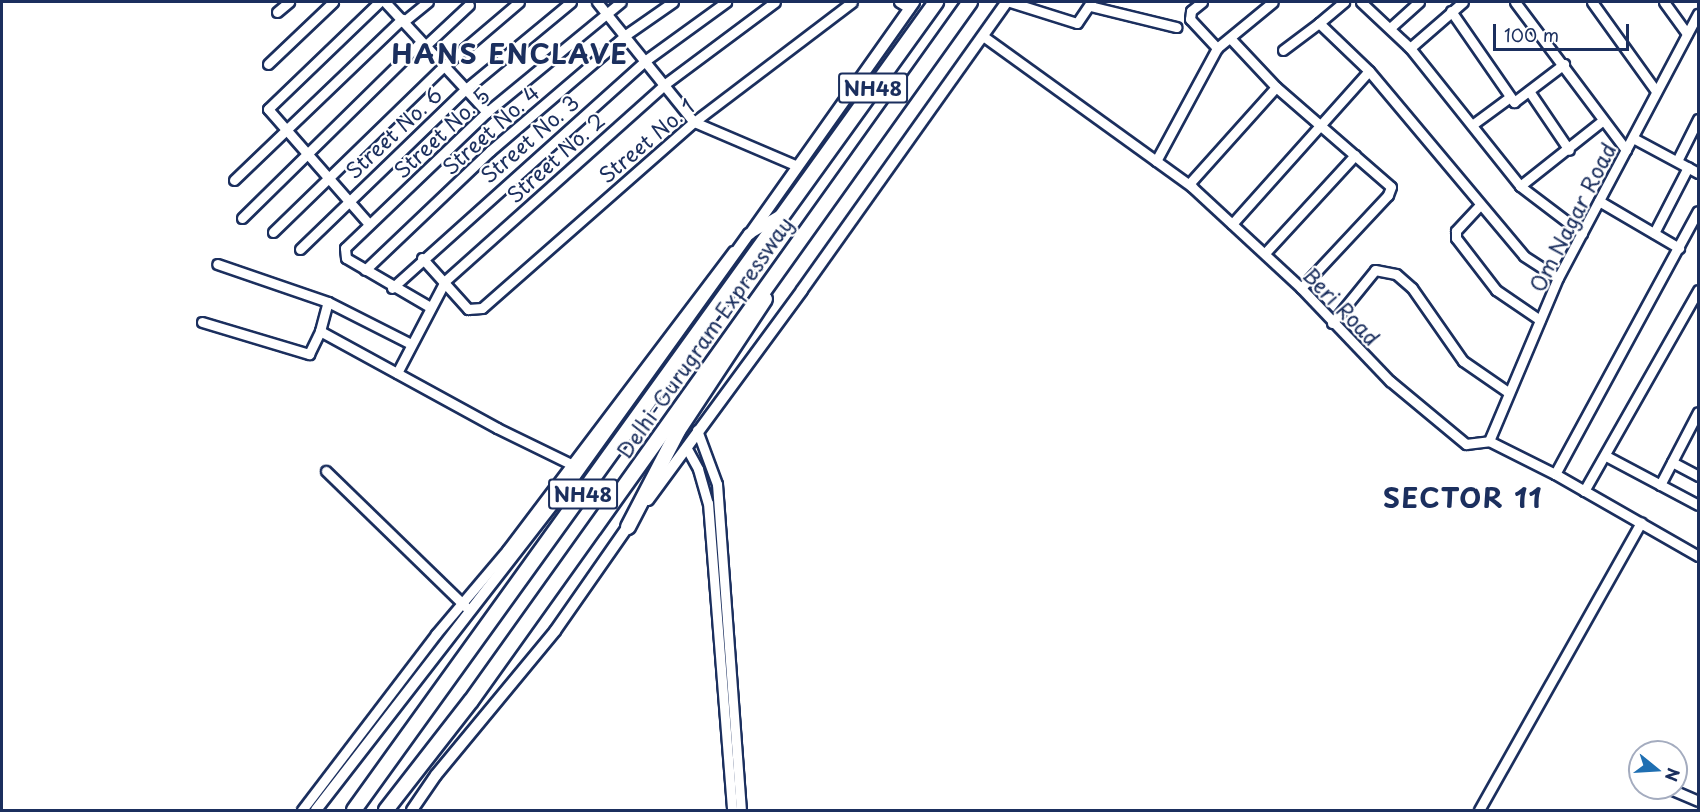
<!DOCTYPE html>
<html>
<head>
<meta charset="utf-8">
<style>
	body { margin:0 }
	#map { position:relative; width:1700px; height:812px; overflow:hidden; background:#fff; font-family:"Playpen Sans",sans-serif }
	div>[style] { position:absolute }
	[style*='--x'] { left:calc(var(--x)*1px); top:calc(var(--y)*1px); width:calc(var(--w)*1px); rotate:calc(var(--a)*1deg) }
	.roads { filter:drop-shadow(2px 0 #1b2f5e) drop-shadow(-2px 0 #1b2f5e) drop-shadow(0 2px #1b2f5e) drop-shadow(0 -2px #1b2f5e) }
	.minor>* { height:9px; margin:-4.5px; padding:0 4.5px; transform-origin:4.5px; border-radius:4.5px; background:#fff }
	.major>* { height:10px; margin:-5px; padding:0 5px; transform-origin:5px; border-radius:5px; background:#fff }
	.highway>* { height:14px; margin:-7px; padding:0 7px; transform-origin:7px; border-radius:7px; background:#fff }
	span { translate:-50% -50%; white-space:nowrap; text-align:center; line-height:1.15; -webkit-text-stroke:4.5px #fff; paint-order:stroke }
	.shield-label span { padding:2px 4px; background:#fff; border:2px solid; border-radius:4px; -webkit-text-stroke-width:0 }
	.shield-label { font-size:20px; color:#1b2f5e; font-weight:700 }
	.street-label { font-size:21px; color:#1b2f5e }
	.district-label { font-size:27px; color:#1b2f5e; font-weight:700; letter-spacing:1.5px }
	.frame { position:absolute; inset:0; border:3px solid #1b2f5e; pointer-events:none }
	.north { position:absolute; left:1628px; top:740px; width:60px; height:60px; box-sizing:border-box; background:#fff; border:2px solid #a4acbf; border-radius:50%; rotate:108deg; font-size:16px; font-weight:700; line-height:24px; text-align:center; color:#1b2f5e }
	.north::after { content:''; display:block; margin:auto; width:21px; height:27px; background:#1f6fb2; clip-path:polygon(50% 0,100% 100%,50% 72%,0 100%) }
	.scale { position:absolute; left:1493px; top:24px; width:136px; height:27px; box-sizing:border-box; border:3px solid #1b2f5e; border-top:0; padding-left:8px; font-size:18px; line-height:21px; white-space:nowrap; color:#1b2f5e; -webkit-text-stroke:4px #fff; paint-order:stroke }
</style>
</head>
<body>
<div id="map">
	<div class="roads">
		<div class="minor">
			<div style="--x:385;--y:2;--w:150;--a:47.2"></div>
			<div style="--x:597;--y:2;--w:154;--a:51.1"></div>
			<div style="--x:694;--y:122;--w:112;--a:23.1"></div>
			<div style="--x:899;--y:2;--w:12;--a:31"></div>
			<div style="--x:1010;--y:2;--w:70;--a:17.4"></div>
			<div style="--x:1077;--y:23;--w:25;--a:-56"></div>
			<div style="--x:1202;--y:2;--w:14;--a:141"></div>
			<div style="--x:1191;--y:11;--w:8;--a:97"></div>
			<div style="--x:1190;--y:19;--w:40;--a:47"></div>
			<div style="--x:1361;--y:2;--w:67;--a:43.2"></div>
			<div style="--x:1410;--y:48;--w:176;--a:51.4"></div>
			<div style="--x:1520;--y:186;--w:78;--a:37.2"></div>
			<div style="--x:1515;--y:2;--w:185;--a:53.1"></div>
			<div style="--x:1592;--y:2;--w:110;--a:54.3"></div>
			<div style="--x:1664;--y:2;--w:39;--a:54"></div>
			<div style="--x:1090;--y:6;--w:89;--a:13.7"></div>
			<div style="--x:1451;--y:11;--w:111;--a:55.3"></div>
			<div style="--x:1514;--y:102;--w:63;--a:-37.2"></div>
			<div style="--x:277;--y:12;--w:16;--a:-40"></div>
			<div style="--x:403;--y:22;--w:32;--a:-39"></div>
			<div style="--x:1319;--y:23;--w:33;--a:-40"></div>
			<div style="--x:1390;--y:28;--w:39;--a:-42"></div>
			<div style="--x:983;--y:36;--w:258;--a:35.8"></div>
			<div style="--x:1192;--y:187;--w:149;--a:42.8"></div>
			<div style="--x:1301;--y:288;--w:129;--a:46.3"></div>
			<div style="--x:1390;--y:381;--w:99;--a:39.7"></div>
			<div style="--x:1466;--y:444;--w:23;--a:-7"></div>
			<div style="--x:1230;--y:38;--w:67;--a:46.8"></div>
			<div style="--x:1276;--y:87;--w:152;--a:41"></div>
			<div style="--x:1391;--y:187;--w:9;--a:111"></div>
			<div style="--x:1388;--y:195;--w:127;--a:133.1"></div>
			<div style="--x:425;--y:46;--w:60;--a:-43"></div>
			<div style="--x:1410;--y:48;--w:70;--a:-41"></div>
			<div style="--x:1283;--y:50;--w:45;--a:-36.9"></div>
			<div style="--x:1319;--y:23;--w:69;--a:43.8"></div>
			<div style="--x:1369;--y:71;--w:241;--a:50"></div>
			<div style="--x:1524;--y:256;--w:40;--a:32.9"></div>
			<div style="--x:268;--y:64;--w:90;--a:-43.6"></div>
			<div style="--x:1529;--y:91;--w:71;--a:55.9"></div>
			<div style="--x:1472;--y:125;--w:47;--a:-36.4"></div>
			<div style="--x:1633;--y:138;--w:74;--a:28.3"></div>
			<div style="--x:1156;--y:161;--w:128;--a:-61.6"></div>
			<div style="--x:1217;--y:48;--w:72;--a:-39.4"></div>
			<div style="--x:1677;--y:161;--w:47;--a:-63.4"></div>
			<div style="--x:234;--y:180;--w:233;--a:-43.8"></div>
			<div style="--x:1189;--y:184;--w:130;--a:-48.1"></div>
			<div style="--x:1520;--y:186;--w:105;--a:-38.4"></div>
			<div style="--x:1599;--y:201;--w:93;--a:30.4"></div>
			<div style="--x:1479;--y:206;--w:34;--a:133"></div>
			<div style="--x:1456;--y:231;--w:7;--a:90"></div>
			<div style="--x:1456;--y:238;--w:66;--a:52.4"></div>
			<div style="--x:1496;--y:290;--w:53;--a:34.3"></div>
			<div style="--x:242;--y:218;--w:251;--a:-44.5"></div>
			<div style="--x:369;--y:224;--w:153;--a:-131.3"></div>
			<div style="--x:268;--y:109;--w:154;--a:-43.9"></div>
			<div style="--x:1232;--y:224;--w:205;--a:-48.2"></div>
			<div style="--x:273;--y:232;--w:240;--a:-44.2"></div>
			<div style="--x:445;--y:65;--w:97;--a:-40.4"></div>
			<div style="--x:1654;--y:233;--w:74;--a:-62.7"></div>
			<div style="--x:300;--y:249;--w:232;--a:-44"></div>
			<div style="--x:467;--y:88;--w:135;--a:-39.6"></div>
			<div style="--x:1265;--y:253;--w:133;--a:-47.4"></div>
			<div style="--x:422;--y:258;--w:69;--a:48"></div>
			<div style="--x:468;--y:309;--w:14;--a:-4"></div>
			<div style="--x:482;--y:308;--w:282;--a:-41.3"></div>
			<div style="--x:694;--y:122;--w:198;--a:-37.2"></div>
			<div style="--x:365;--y:270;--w:173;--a:-43.6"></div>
			<div style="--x:490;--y:151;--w:180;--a:-40.5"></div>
			<div style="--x:627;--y:34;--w:56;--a:-34.8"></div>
			<div style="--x:392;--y:288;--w:341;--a:-41.9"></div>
			<div style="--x:646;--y:60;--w:99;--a:-35.9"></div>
			<div style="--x:328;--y:302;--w:93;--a:26.8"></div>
			<div style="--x:430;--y:307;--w:97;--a:-149.7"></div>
			<div style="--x:346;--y:258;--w:10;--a:-96"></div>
			<div style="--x:345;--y:248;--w:197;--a:-43.8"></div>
			<div style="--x:487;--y:112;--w:173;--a:-39.4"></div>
			<div style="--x:202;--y:322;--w:112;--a:16.7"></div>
			<div style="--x:309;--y:354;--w:25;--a:-64"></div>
			<div style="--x:320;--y:331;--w:30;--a:-75"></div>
			<div style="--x:328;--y:302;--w:117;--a:-161.1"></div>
			<div style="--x:1332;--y:323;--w:68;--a:-50.9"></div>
			<div style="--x:1375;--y:270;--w:21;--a:11"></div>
			<div style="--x:1396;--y:274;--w:21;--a:41"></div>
			<div style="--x:1412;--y:288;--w:89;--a:55.1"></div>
			<div style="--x:1463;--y:361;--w:55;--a:34.6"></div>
			<div style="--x:320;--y:331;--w:202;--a:28.7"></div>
			<div style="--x:497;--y:428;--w:87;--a:26"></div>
			<div style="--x:397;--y:373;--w:104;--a:-62.4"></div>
			<div style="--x:445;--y:281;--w:295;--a:-41.8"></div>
			<div style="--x:665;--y:84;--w:137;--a:-36.7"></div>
			<div style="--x:697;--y:430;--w:58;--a:69.7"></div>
			<div style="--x:717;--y:484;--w:327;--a:85.8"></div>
			<div style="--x:1489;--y:441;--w:177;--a:-67.1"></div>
			<div style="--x:1558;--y:278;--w:299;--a:-62.1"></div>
			<div style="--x:1489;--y:441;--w:74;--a:26.6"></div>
			<div style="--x:1555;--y:474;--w:165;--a:29.8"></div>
			<div style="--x:686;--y:447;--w:25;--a:61"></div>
			<div style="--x:698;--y:469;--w:35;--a:74"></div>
			<div style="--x:708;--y:503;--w:308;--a:85.5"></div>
			<div style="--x:1606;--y:456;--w:104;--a:28"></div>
			<div style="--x:1672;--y:462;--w:30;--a:28"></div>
			<div style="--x:326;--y:471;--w:195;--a:44.2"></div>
			<div style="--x:1555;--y:474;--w:299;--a:-61.5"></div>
			<div style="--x:1660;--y:485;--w:82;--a:-62.5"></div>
			<div style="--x:1584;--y:491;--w:231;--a:-60.4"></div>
			<div style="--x:1675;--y:791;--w:25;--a:23"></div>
			<div style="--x:302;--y:810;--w:221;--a:-52.7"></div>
			<div style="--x:436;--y:634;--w:110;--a:-49.8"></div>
			<div style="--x:507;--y:550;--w:375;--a:-52.9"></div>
			<div style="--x:1479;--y:810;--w:330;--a:-60.6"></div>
		</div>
		<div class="major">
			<div style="--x:750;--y:234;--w:284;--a:-54.7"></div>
			<div style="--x:648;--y:500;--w:260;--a:-53.7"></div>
			<div style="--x:802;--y:290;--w:354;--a:-54.6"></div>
			<div style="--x:316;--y:810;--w:423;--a:-52.2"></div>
			<div style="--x:575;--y:476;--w:298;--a:-54.3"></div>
			<div style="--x:749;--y:234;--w:37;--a:-31"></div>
			<div style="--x:412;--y:810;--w:42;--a:-55.6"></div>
			<div style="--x:436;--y:775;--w:187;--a:-50.4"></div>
			<div style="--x:555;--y:631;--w:133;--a:-55.1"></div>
		</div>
		<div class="highway">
			<div style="--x:628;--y:527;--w:108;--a:-62.5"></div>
			<div style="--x:678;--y:431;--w:158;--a:-56.6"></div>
			<div style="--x:354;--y:810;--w:996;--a:-54.23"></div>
			<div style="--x:386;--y:810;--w:138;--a:-52.1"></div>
			<div style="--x:471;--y:701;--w:859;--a:-54.48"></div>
		</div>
	</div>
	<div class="shield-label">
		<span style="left:873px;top:88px">NH48</span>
		<span style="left:583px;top:494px">NH48</span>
	</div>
	<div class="street-label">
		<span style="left:490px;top:129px;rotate:-42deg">Street No. 4</span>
		<span style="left:393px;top:132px;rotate:-43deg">Street No. 6</span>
		<span style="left:441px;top:132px;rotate:-43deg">Street No. 5</span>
		<span style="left:529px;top:138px;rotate:-41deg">Street No. 3</span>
		<span style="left:646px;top:140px;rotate:-40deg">Street No. 1</span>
		<span style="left:555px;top:157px;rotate:-42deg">Street No. 2</span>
		<span style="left:1572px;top:217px;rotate:-63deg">Om Nagar Road</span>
		<span style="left:1342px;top:306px;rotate:46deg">Beri Road</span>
		<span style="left:704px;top:337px;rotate:-55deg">Delhi-Gurugram Expressway</span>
	</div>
	<div class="district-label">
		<span style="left:510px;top:53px">HANS ENCLAVE</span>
		<span style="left:1463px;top:497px">SECTOR 11</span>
	</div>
	<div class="frame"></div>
	<div class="north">N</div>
	<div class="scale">100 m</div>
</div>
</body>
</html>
